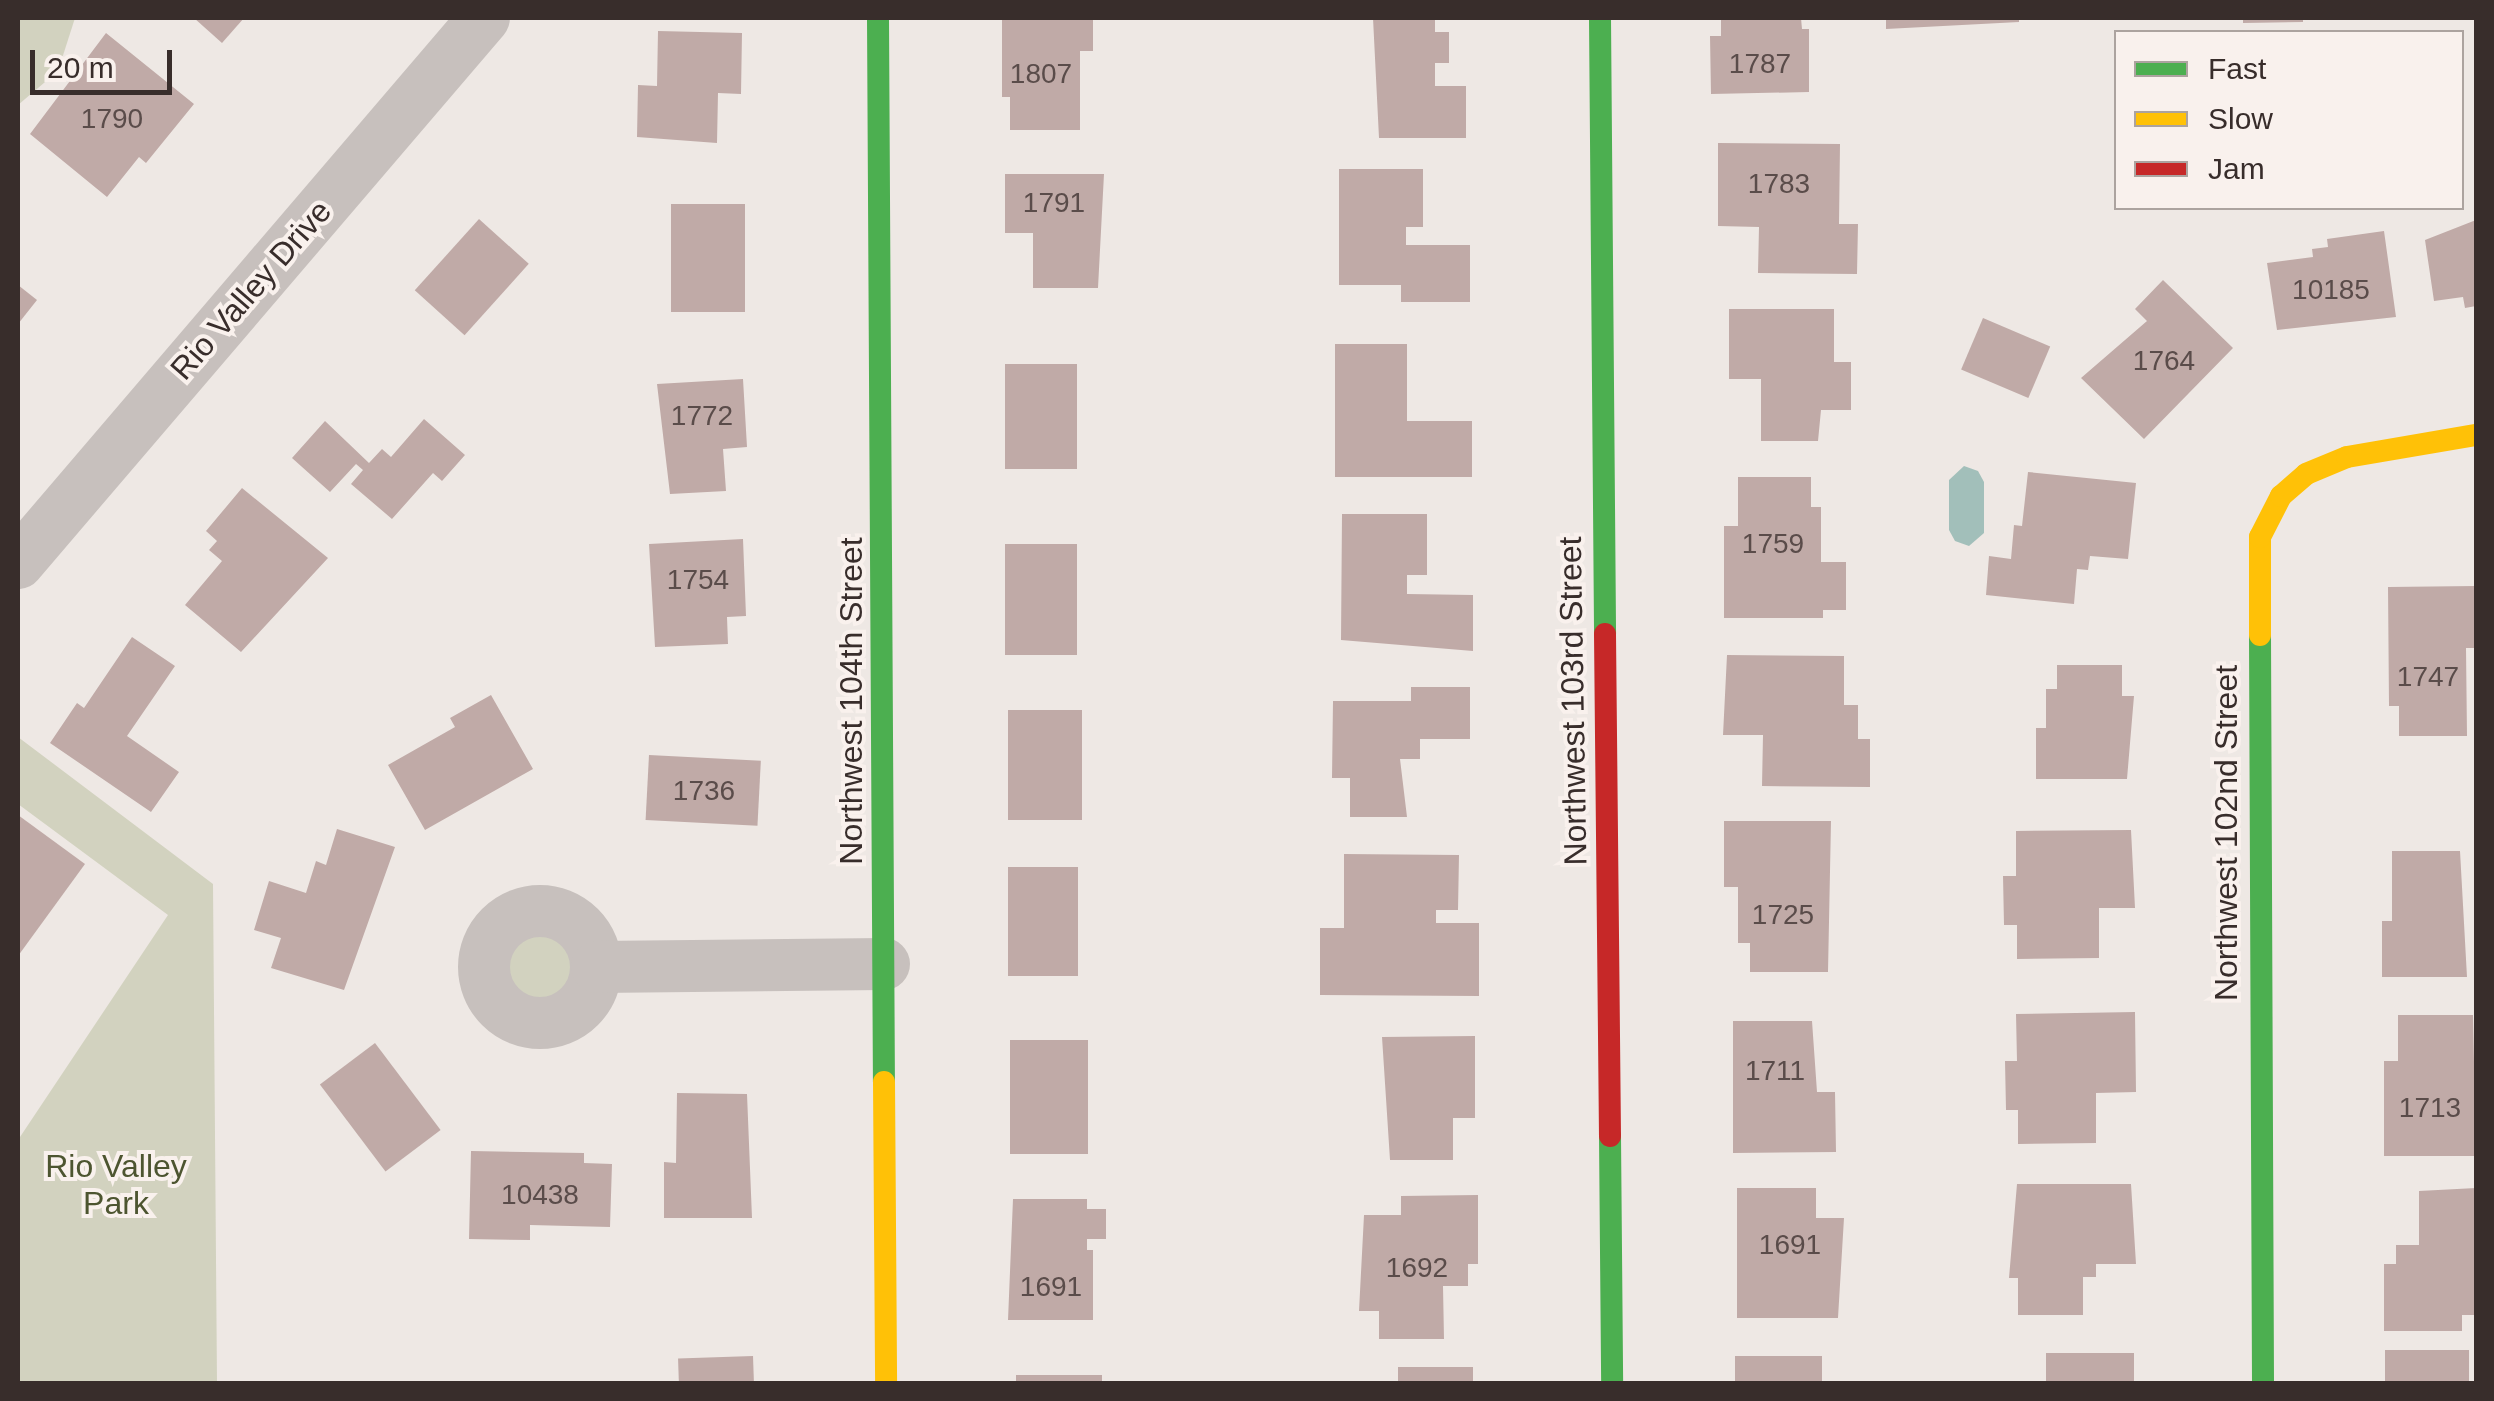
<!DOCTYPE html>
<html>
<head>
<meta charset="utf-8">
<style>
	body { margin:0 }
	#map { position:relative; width:2494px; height:1401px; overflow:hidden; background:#eee8e4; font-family:Helvetica,sans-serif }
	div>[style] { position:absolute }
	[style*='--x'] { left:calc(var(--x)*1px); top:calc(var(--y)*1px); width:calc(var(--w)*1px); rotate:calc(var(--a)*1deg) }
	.green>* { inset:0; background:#d2d2bf }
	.round { border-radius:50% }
	.water>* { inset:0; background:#a2bfba }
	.building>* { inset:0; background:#c0aaa7; transform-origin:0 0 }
	.street>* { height:52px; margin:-26px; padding:0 26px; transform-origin:26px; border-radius:26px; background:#c7c0bd }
	.street>.ring { margin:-26px; padding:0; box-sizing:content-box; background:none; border:52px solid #c7c0bd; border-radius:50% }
	.fast>* { height:22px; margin:-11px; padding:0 11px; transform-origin:11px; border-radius:11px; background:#4caf50 }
	.slow>* { height:22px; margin:-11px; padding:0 11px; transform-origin:11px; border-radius:11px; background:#ffc107 }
	.jam>* { height:22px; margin:-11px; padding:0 11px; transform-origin:11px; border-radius:11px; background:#c62828 }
	span { translate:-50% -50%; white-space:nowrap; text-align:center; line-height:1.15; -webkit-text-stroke:8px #f9f1ed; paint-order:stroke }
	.number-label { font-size:28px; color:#5a4c4a }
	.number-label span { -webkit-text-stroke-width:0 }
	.street-label { font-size:32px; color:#382d2b }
	.park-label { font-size:32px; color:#4d5530 }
	.frame { position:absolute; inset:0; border:20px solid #382d2b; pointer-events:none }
	.legend { position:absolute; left:2114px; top:30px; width:350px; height:180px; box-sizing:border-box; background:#f9f1ed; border:2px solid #aca39f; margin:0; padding:12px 18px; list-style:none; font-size:30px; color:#382d2b }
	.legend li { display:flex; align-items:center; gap:20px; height:50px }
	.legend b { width:50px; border:2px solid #aca39f }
	.scale { position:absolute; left:30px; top:50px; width:142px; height:45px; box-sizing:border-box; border:5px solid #382d2b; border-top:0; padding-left:12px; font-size:30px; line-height:35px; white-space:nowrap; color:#382d2b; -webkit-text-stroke:8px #f9f1ed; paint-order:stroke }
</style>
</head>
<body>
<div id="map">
	<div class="green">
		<div style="clip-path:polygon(18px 18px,75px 18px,58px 71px,18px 105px)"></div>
		<div style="clip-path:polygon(18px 737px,213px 884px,217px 1383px,18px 1383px,18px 1140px,168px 915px,18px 804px)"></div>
		<div class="round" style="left:502px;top:929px;width:76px;height:76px"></div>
	</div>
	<div class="water">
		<div style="clip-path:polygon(1964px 466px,1978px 471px,1984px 482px,1984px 533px,1969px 546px,1955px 541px,1949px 530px,1949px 480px)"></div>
	</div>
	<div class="building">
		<div style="clip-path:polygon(194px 18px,244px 18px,222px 43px)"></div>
		<div style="clip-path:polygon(1002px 18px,1093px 18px,1093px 51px,1080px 51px,1080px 130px,1010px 130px,1010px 97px,1002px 97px)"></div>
		<div style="clip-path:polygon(1373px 18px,1435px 18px,1435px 32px,1449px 32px,1449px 63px,1435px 63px,1435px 86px,1466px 86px,1466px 138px,1379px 138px)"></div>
		<div style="clip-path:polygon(1721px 18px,1801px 18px,1802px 29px,1809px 29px,1809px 92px,1711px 94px,1710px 36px,1721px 36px)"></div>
		<div style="clip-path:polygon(1886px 18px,2019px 18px,2019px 22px,1886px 29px)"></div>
		<div style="clip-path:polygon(2243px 18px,2303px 18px,2303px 22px,2243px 23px)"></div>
		<div style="clip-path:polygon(658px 31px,742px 33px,741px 94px,718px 93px,717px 143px,637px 137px,638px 85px,657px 86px)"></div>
		<div style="clip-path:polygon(106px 33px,194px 104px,146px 163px,139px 157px,107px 197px,30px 134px)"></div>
		<div style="clip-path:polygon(1718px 143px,1840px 144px,1839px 224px,1858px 224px,1857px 274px,1758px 273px,1759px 227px,1718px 226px)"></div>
		<div style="clip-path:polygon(1339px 169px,1423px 169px,1423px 227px,1406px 227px,1406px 245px,1470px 245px,1470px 302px,1401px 302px,1401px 285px,1339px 285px)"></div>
		<div style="clip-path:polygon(1005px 174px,1104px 174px,1098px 288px,1033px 288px,1033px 233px,1005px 233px)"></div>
		<div style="left:671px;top:204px;width:74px;height:108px"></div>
		<div style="left:479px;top:219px;width:67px;height:96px;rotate:42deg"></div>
		<div style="clip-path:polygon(2476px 220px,2476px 306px,2465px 308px,2463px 297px,2434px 301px,2425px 240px)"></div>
		<div style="clip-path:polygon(2384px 231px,2396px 317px,2277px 330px,2267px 263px,2313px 257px,2312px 249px,2328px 247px,2327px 239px)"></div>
		<div style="clip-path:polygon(2163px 280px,2233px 348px,2144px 439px,2081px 378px,2147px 321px,2135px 309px)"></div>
		<div style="clip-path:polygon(18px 285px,37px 300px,18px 324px)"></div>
		<div style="clip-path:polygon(1729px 309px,1834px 309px,1834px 362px,1851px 362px,1851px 410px,1821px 410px,1818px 441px,1761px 441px,1761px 379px,1729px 379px)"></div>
		<div style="left:1983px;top:318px;width:73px;height:56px;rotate:23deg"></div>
		<div style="clip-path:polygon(1335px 344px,1407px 344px,1407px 421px,1472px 421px,1472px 477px,1335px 477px)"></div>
		<div style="left:1005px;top:364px;width:72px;height:105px"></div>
		<div style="clip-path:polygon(743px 379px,747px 447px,723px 449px,726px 491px,670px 494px,657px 384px)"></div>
		<div style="clip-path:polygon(424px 419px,465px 455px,442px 481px,433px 473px,392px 519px,351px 484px,363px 470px,356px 464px,330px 492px,292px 458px,325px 421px,369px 463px,382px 449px,391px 457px)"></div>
		<div style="clip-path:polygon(2028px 472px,2136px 483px,2128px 559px,2090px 556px,2088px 570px,2077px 569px,2074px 604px,1986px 595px,1989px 556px,2011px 559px,2014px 525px,2022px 526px)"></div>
		<div style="clip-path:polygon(1738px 477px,1811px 477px,1811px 507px,1821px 507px,1821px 562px,1846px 562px,1846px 610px,1823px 610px,1823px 618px,1724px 618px,1724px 526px,1738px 526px)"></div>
		<div style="clip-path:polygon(242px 488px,328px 558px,241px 652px,185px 605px,222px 561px,209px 550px,217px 541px,206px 531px)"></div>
		<div style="clip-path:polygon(1342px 514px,1427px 514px,1427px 575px,1407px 575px,1407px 594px,1473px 595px,1473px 651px,1341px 640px)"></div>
		<div style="clip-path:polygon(743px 539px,746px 616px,727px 617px,728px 644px,655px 647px,649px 544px)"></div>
		<div style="left:1005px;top:544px;width:72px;height:111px"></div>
		<div style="clip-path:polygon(2476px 586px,2476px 648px,2466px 648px,2467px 736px,2399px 736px,2399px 706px,2389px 706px,2388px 587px)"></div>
		<div style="clip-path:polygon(132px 637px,175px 666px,127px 736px,179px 772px,151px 812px,50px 743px,77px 703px,84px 708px)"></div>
		<div style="clip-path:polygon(1727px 655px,1844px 656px,1844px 705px,1858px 705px,1858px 739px,1870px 739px,1870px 787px,1762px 786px,1763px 735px,1723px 735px)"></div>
		<div style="clip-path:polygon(2057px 665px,2122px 665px,2122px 696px,2134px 696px,2127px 779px,2036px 779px,2036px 728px,2046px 728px,2046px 689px,2057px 689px)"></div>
		<div style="clip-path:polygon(1411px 687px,1470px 687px,1470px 739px,1420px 739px,1420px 759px,1400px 759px,1407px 817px,1350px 817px,1350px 778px,1332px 778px,1333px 701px,1411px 701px)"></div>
		<div style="clip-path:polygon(491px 695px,533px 769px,425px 830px,388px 765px,455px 727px,450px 718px)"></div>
		<div style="left:1008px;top:710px;width:74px;height:110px"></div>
		<div style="left:649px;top:755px;width:112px;height:65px;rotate:3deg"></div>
		<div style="clip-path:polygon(18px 815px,85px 864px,18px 956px)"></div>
		<div style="clip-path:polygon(1724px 821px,1831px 821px,1828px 972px,1750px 972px,1750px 943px,1738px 943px,1738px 887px,1724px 887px)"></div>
		<div style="clip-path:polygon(337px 829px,395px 847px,344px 990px,271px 968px,281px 938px,254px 930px,269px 881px,306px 893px,316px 861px,326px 865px)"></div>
		<div style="clip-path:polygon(2131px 830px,2135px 908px,2099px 908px,2099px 958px,2017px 959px,2017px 925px,2004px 925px,2003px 876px,2016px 876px,2016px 831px)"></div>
		<div style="clip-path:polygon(2392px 851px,2460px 851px,2467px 977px,2382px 977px,2382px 921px,2392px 921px)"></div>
		<div style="clip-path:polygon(1344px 854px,1459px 855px,1458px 910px,1436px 910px,1436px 923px,1479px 923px,1479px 996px,1320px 995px,1320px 928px,1344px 928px)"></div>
		<div style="left:1008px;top:867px;width:70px;height:109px"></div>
		<div style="clip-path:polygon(2135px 1012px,2136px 1092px,2096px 1093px,2096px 1143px,2018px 1144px,2018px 1110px,2006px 1110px,2005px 1061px,2017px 1061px,2016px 1014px)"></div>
		<div style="clip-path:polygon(2398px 1015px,2473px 1015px,2476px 1156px,2384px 1156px,2384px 1061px,2398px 1061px)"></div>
		<div style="clip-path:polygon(1733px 1021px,1812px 1021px,1817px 1092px,1835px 1092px,1836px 1152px,1733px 1153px)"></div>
		<div style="clip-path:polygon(1475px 1036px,1475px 1118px,1453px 1118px,1453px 1160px,1390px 1160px,1382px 1037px)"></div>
		<div style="left:1010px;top:1040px;width:78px;height:114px"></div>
		<div style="left:375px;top:1043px;width:109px;height:69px;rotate:53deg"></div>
		<div style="clip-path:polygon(677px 1093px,747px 1094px,752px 1218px,664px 1218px,664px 1162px,676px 1163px)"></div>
		<div style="clip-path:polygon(471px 1151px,584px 1153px,584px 1163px,612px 1164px,610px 1227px,530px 1225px,530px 1240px,469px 1239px)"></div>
		<div style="clip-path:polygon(2017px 1184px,2131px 1184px,2136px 1264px,2096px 1264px,2096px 1277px,2083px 1277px,2083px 1315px,2018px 1315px,2018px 1278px,2009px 1278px)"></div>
		<div style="clip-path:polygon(1737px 1188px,1816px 1188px,1816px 1218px,1844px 1218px,1838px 1318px,1737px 1318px)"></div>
		<div style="clip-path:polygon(2476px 1188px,2476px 1315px,2462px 1315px,2462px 1331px,2384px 1331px,2384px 1264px,2396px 1264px,2396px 1245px,2419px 1245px,2419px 1191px)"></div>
		<div style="clip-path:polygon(1478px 1195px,1478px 1264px,1468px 1264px,1468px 1286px,1443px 1286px,1444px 1339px,1379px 1339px,1379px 1311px,1359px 1311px,1364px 1215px,1401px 1215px,1401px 1196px)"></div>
		<div style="clip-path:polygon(1013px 1199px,1087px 1199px,1087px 1209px,1106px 1209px,1106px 1239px,1087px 1239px,1087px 1250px,1093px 1250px,1093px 1320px,1008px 1320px)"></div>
		<div style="left:2385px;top:1350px;width:84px;height:34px"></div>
		<div style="left:2134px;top:1353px;width:31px;height:88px;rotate:90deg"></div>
		<div style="left:753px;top:1356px;width:28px;height:75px;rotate:88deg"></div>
		<div style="left:1822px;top:1356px;width:28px;height:87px;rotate:90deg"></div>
		<div style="left:1398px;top:1367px;width:75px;height:17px"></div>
		<div style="left:1016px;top:1375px;width:86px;height:9px"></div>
	</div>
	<div class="street">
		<div style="--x:18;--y:563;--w:717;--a:-49.47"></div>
		<div class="ring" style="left:484px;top:911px;width:60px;height:60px"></div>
		<div style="--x:597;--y:967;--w:287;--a:-0.6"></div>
	</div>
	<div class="fast">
		<div style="--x:878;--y:18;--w:1064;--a:89.68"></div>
		<div style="--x:1600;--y:18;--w:616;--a:89.53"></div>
		<div style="--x:2260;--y:635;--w:749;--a:89.77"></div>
		<div style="--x:1610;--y:1136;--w:248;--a:89.5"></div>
	</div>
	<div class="slow">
		<div style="--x:2260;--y:635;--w:98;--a:-90"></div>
		<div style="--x:2260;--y:537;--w:46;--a:-62.9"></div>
		<div style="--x:2281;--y:496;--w:33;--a:-41"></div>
		<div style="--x:2306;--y:474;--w:44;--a:-22.5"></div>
		<div style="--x:2347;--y:457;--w:131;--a:-9.7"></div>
		<div style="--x:884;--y:1082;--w:302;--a:89.6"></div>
	</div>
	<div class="jam">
		<div style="--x:1605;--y:634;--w:502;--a:89.43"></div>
	</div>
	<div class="number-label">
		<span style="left:1760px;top:64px">1787</span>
		<span style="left:1041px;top:74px">1807</span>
		<span style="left:112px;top:119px">1790</span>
		<span style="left:1779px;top:184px">1783</span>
		<span style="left:1054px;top:203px">1791</span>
		<span style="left:2331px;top:290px">10185</span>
		<span style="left:2164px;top:361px">1764</span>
		<span style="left:702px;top:416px">1772</span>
		<span style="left:1773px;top:544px">1759</span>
		<span style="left:698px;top:580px">1754</span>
		<span style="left:2428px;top:677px">1747</span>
		<span style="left:704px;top:791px">1736</span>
		<span style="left:1783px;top:915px">1725</span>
		<span style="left:1775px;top:1071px">1711</span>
		<span style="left:2430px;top:1108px">1713</span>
		<span style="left:540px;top:1195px">10438</span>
		<span style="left:1790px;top:1245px">1691</span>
		<span style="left:1417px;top:1268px">1692</span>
		<span style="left:1051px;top:1287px">1691</span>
	</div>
	<div class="street-label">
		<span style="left:251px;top:290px;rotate:-49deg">Rio Valley Drive</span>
		<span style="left:851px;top:701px;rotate:-90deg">Northwest 104th Street</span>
		<span style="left:1573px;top:701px;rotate:-91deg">Northwest 103rd Street</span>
		<span style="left:2226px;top:833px;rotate:-90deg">Northwest 102nd Street</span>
	</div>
	<div class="park-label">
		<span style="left:116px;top:1185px">Rio Valley<br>Park</span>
	</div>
	<div class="frame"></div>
	<ul class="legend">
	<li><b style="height:12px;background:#4caf50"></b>Fast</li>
	<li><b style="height:12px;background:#ffc107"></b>Slow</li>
	<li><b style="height:12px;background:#c62828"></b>Jam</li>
	</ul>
	<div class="scale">20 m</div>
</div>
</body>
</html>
